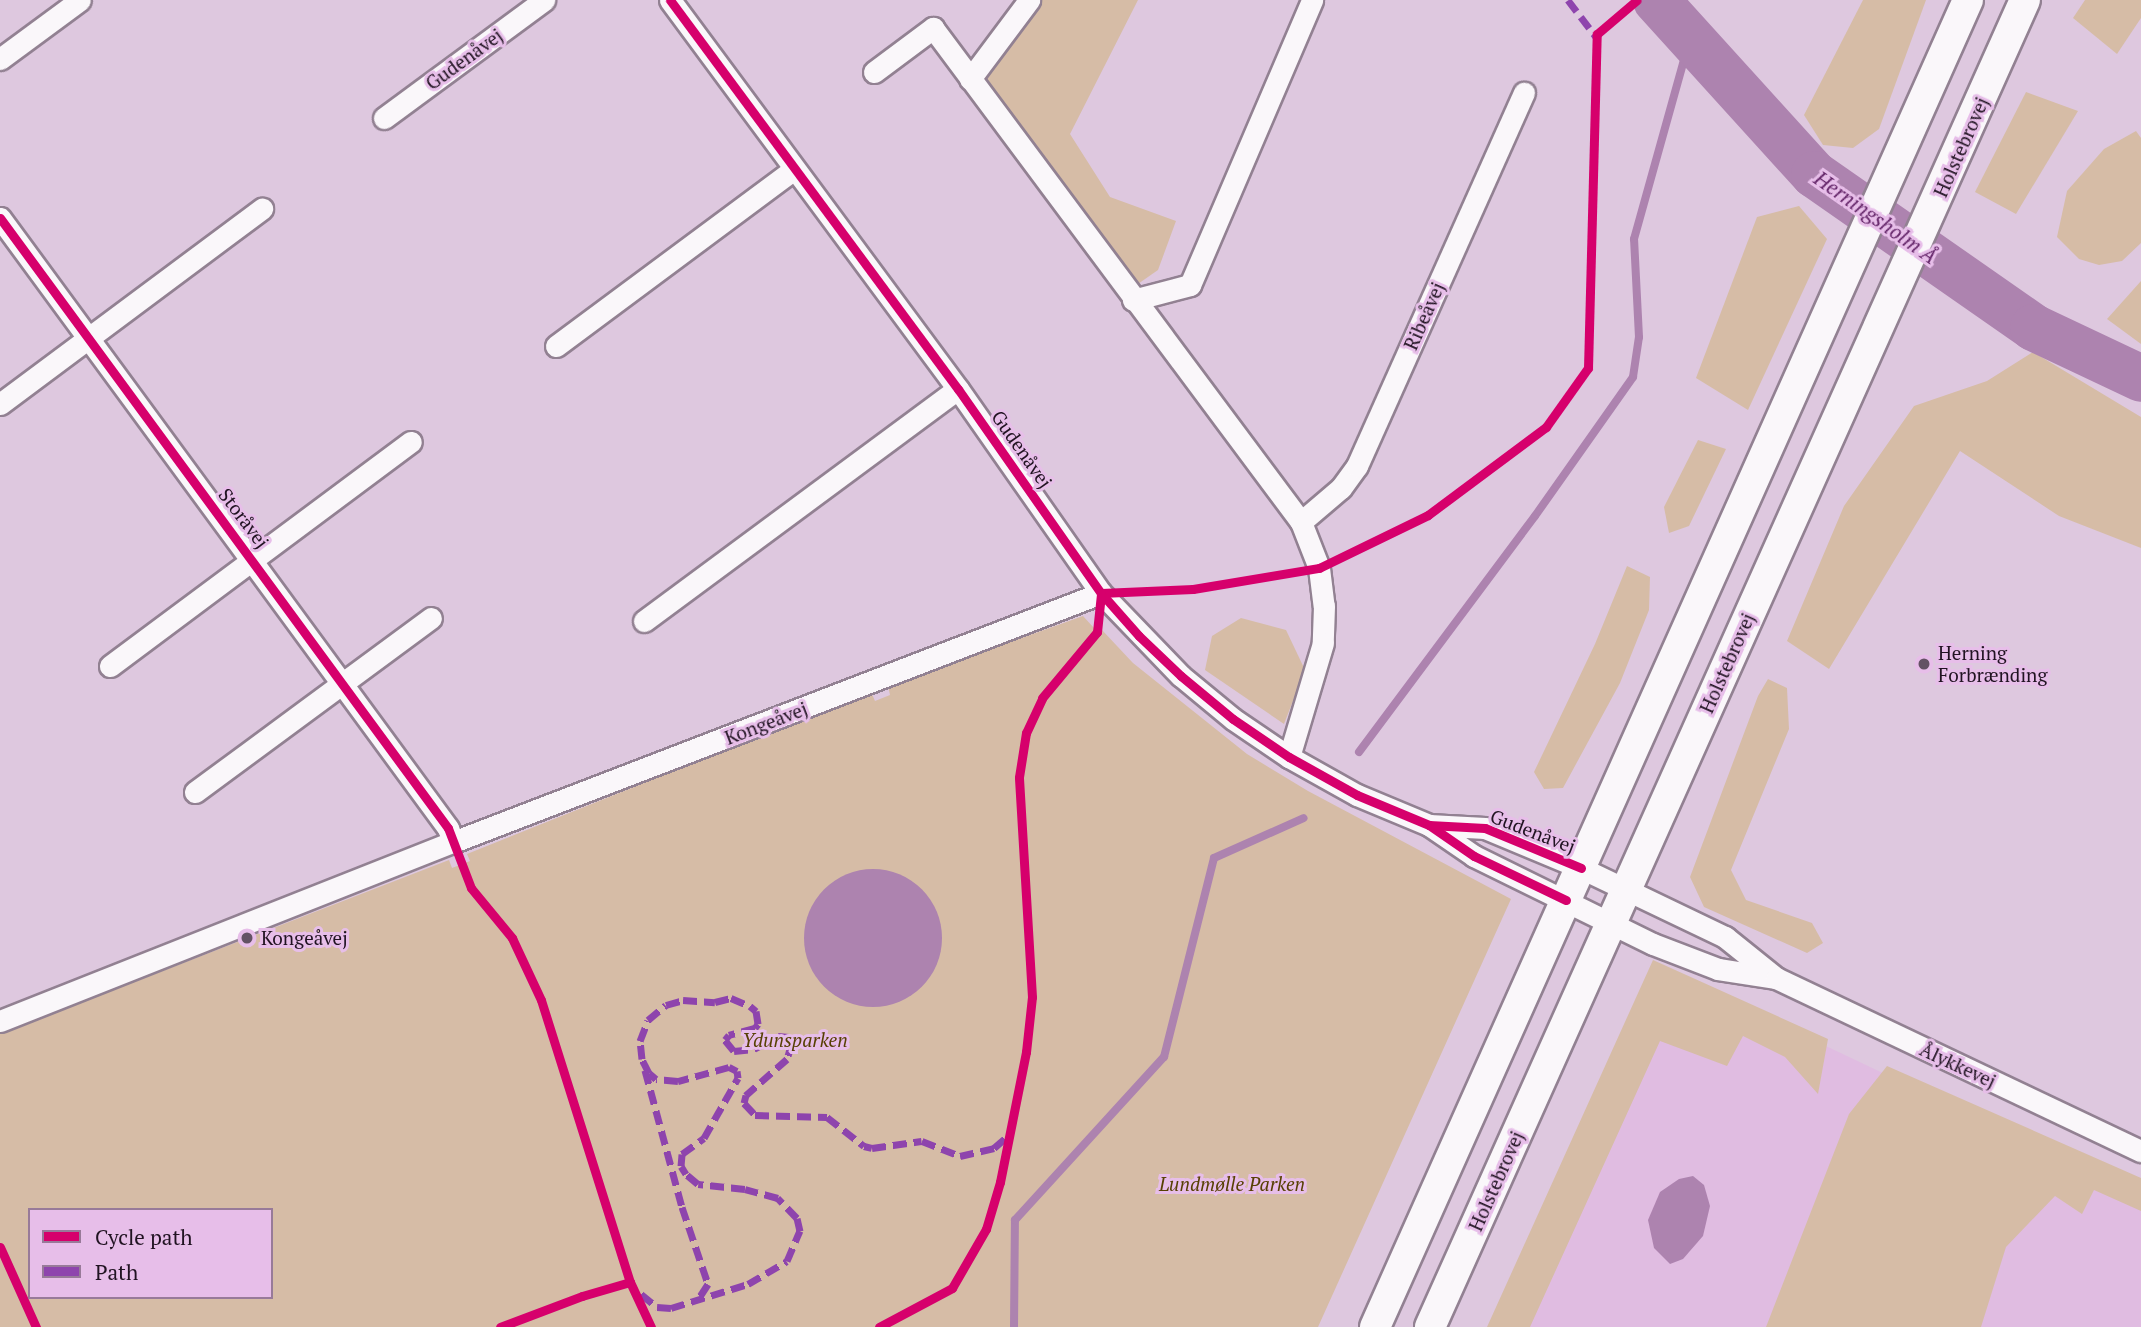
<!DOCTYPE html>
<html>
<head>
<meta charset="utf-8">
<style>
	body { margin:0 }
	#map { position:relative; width:2141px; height:1327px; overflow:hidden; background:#dec8df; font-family:"PT Serif",serif }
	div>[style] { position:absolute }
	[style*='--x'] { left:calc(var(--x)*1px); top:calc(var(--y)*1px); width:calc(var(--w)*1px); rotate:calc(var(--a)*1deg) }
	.built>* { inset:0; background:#e0bce1 }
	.green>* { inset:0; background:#d6bca6 }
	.water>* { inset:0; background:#ad83af }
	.round { border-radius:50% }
	.stream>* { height:8px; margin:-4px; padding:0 4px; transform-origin:4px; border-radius:4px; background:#ad83af }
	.river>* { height:47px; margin:-23.5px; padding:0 23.5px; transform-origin:23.5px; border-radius:23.5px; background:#ad83af }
	.roads { filter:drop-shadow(2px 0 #928192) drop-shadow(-2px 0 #928192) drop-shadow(0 2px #928192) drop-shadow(0 -2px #928192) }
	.street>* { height:21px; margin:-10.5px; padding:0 10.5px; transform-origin:10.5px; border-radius:10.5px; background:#faf7fa }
	.secondary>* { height:30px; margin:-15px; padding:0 15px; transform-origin:15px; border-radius:15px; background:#faf7fa }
	.quiet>* { height:7px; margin-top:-3.5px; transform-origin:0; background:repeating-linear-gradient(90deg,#8e44ad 0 14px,transparent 0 21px) }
	.cycleway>* { height:9px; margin:-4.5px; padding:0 4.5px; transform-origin:4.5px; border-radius:4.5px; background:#d6006c }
	.dots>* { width:19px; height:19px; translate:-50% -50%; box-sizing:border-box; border:4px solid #e7bee9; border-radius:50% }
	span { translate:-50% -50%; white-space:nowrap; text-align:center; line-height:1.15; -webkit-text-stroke:6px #e7bee9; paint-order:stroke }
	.street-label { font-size:19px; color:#211322 }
	.poi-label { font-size:19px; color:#211322 }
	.left { translate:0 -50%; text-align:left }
	.park-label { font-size:19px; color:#574003; font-style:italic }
	.water-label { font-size:21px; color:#65266a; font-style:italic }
	.legend { position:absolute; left:28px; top:1208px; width:245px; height:91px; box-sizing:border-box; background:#e7bee9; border:2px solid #987a99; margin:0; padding:9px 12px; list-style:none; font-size:21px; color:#211322 }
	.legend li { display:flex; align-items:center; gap:14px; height:35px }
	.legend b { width:35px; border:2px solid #987a99 }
</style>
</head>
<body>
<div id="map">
	<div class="built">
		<div style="clip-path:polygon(1687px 980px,1887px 1075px,2141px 1186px,2141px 1327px,1517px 1327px)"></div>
	</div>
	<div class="green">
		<div style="clip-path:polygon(1036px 0,1138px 0,1070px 134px,1110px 197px,1176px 221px,1158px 270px,1135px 286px,978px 76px)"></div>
		<div style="clip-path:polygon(1863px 0,1926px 0,1879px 129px,1853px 148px,1823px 145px,1804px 115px)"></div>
		<div style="clip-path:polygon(2085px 0,2141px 0,2141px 18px,2117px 54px,2073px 18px)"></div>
		<div style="clip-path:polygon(2026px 92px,2078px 111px,2016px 214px,1975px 192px)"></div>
		<div style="clip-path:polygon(2136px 131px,2141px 138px,2141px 243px,2122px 261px,2099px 265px,2079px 259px,2057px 237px,2067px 191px,2104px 149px)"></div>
		<div style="clip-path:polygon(1799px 206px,1827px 239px,1748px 410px,1696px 378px,1757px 217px)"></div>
		<div style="clip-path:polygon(2141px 281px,2141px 344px,2107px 319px)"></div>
		<div style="clip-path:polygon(2033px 352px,2141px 417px,2141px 548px,2059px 516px,1960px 451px,1829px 669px,1787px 641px,1844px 506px,1914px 406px,1987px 381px)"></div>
		<div style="clip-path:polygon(1698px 440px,1726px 449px,1689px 526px,1669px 533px,1664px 507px)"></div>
		<div style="clip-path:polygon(1627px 566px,1650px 577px,1649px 610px,1620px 683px,1563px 788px,1544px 789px,1534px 772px,1595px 644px)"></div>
		<div style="clip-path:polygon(evenodd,1083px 616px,1094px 628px,1102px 630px,1133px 663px,1247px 754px,1308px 791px,1511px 899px,1318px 1327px,0 1327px,0 1034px,449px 860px,452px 868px,470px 861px,467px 854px,871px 692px,875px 701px,890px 695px,888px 686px,1083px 616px,30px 1210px,271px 1210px,271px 1297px,30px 1297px,30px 1210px)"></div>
		<div style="clip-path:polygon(1241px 618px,1286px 630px,1305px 670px,1284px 724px,1205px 670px,1212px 636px)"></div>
		<div style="clip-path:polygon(1768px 679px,1787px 688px,1789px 729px,1731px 870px,1746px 900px,1812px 923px,1823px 943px,1807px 953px,1704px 907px,1690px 877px,1758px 696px)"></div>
		<div style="clip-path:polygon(1653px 960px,1828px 1039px,1818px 1094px,1785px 1057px,1743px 1036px,1727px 1066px,1660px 1041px,1530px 1327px,1487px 1327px)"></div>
		<div style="clip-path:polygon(1887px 1066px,2141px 1178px,2141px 1211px,2094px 1190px,2082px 1214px,2055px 1196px,2006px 1247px,1981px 1327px,1766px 1327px,1849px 1114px)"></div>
	</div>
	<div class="water">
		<div class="round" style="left:804px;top:869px;width:138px;height:138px"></div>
		<div style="clip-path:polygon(1693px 1176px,1704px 1185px,1710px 1206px,1703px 1236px,1683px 1259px,1670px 1264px,1654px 1248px,1648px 1220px,1660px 1192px,1679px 1179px)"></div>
	</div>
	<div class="stream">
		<div style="--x:1359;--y:752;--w:294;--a:-53.3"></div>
		<div style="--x:1535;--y:516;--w:170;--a:-54.8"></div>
		<div style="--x:1633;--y:377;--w:40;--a:-81.5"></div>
		<div style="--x:1639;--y:337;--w:98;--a:-92.9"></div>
		<div style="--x:1634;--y:239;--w:208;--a:-74.4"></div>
		<div style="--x:1014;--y:1327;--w:107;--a:-89.5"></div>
		<div style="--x:1015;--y:1220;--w:221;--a:-47.6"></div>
		<div style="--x:1164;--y:1057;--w:205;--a:-75.9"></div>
		<div style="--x:1214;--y:858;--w:98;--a:-24"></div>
	</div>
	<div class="river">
		<div style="--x:1656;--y:0;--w:235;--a:47.8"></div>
		<div style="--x:1814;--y:174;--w:267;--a:34.9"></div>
		<div style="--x:2033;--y:327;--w:119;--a:25.3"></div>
	</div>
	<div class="roads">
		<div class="street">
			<div style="--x:670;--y:0;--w:484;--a:53.5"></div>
			<div style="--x:958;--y:389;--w:249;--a:55"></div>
			<div style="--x:1101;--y:593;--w:115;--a:46.1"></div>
			<div style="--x:1181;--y:676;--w:67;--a:39.6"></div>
			<div style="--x:1233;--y:719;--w:68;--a:34.2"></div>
			<div style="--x:1289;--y:757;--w:78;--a:29.2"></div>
			<div style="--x:1357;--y:795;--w:78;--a:22.6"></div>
			<div style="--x:1429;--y:825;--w:55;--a:34.6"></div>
			<div style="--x:1474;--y:856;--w:199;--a:26.2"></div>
			<div style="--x:1653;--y:944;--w:70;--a:21"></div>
			<div style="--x:1718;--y:969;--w:59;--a:8.8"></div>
			<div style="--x:0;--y:59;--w:99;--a:-36.4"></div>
			<div style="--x:874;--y:72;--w:74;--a:-36.7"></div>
			<div style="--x:933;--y:28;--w:616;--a:53.32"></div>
			<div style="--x:1301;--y:522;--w:49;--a:68.6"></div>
			<div style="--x:1319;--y:568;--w:38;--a:83"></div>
			<div style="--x:1324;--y:606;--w:37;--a:92"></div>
			<div style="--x:1323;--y:643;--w:119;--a:106.6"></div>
			<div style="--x:970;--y:79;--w:99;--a:-53.2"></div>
			<div style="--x:384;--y:118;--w:199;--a:-36.4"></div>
			<div style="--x:0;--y:218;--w:757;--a:53.71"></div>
			<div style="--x:448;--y:828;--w:15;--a:70"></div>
			<div style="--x:1133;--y:300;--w:59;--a:-14.7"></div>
			<div style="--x:1190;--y:285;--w:310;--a:-66.8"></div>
			<div style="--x:556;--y:346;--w:297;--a:-36.6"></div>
			<div style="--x:0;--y:404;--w:327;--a:-36.7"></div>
			<div style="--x:1301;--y:522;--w:52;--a:-40.4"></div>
			<div style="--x:1341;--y:488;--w:27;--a:-54"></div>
			<div style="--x:1357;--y:466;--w:409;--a:-65.9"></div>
			<div style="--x:644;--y:621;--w:390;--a:-36.5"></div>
			<div style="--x:110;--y:666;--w:375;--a:-36.7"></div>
			<div style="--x:195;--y:792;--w:293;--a:-36.4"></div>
			<div style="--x:1429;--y:825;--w:56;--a:3.1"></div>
			<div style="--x:1485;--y:828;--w:104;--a:22.6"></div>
			<div style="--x:1581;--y:868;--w:160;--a:25.6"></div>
			<div style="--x:1725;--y:937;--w:65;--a:38.8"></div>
			<div style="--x:1776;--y:978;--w:404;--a:25.4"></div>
			<div style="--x:0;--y:1021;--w:487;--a:-21.6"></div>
			<div style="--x:453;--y:842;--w:694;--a:-21.02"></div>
		</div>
		<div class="secondary">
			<div style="--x:1375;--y:1327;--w:1453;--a:-65.92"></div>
			<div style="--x:1430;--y:1327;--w:1454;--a:-65.85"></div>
		</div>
	</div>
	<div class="quiet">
		<div style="--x:1568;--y:0;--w:48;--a:52.7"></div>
		<div style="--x:645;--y:1070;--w:142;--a:74.9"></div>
		<div style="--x:682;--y:1207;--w:81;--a:71.3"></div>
		<div style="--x:708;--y:1284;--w:17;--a:123"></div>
		<div style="--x:641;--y:1294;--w:21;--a:39"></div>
		<div style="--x:657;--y:1307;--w:14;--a:4"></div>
		<div style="--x:671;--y:1308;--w:81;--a:-17.3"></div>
		<div style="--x:748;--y:1284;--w:45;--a:-30.5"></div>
		<div style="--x:787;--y:1261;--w:33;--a:-67"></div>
		<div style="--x:800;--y:1231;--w:13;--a:-103"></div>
		<div style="--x:797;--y:1218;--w:28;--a:-134"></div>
		<div style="--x:778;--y:1198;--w:34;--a:-165"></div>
		<div style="--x:745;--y:1189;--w:47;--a:-173.9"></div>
		<div style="--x:698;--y:1184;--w:16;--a:-140"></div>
		<div style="--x:686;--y:1174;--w:9;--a:-122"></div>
		<div style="--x:681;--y:1166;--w:12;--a:-85"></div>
		<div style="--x:682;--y:1154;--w:27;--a:-36"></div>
		<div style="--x:704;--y:1138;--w:69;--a:-60.5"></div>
		<div style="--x:738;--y:1078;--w:7;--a:-98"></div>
		<div style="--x:737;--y:1071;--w:9;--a:-153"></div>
		<div style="--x:729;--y:1067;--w:53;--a:164.6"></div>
		<div style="--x:678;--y:1081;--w:22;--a:-175"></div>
		<div style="--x:656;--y:1079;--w:9;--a:-139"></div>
		<div style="--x:649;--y:1073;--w:16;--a:-117"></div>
		<div style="--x:642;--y:1059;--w:18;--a:-96"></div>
		<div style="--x:640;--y:1041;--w:22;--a:-69"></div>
		<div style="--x:648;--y:1020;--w:23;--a:-40"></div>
		<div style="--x:666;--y:1005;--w:18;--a:-16"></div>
		<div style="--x:683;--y:1000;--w:32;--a:4"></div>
		<div style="--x:715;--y:1002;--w:16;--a:-14"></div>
		<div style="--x:731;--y:998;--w:21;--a:23"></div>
		<div style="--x:750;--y:1006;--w:8;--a:40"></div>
		<div style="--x:756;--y:1011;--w:13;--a:81"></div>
		<div style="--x:758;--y:1024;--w:5;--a:127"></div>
		<div style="--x:755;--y:1028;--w:27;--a:165"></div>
		<div style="--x:729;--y:1035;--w:6;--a:129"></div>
		<div style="--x:725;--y:1040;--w:14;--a:51"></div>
		<div style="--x:734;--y:1051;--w:20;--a:-6"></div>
		<div style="--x:754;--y:1049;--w:27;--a:-28"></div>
		<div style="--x:778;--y:1036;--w:11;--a:5"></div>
		<div style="--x:789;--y:1037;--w:6;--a:59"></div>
		<div style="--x:792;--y:1042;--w:18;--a:106"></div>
		<div style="--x:787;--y:1059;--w:55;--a:138.7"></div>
		<div style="--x:746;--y:1095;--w:8;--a:104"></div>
		<div style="--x:744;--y:1103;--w:16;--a:47"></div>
		<div style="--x:755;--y:1115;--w:72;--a:1.6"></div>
		<div style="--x:827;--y:1117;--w:47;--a:38.1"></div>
		<div style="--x:864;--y:1146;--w:8;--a:14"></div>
		<div style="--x:872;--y:1148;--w:50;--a:-8"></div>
		<div style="--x:922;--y:1141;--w:41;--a:21.5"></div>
		<div style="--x:960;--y:1156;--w:35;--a:-13"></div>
		<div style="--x:994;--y:1148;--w:20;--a:-41"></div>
	</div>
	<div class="cycleway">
		<div style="--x:670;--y:0;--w:484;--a:53.5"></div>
		<div style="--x:958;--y:389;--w:249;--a:55"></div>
		<div style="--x:1101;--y:593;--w:57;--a:48.5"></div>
		<div style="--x:1139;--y:636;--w:58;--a:43.6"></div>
		<div style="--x:1181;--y:676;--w:67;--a:39.6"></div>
		<div style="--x:1233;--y:719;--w:68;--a:34.2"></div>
		<div style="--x:1289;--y:757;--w:78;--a:29.2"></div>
		<div style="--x:1357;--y:795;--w:78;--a:22.6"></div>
		<div style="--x:1429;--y:825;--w:55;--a:34.6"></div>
		<div style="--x:1474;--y:856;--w:102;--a:25.6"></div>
		<div style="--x:0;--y:218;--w:757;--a:53.71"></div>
		<div style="--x:448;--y:828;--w:64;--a:69"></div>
		<div style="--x:471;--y:888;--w:65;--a:50.6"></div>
		<div style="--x:512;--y:938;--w:68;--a:64.9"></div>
		<div style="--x:541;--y:1000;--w:296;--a:72.5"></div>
		<div style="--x:630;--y:1282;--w:50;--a:65"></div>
		<div style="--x:1101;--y:593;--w:92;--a:-2.5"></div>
		<div style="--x:1193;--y:589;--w:128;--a:-9.5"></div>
		<div style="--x:1319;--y:568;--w:121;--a:-25.9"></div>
		<div style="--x:1428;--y:515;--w:147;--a:-36.7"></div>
		<div style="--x:1546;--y:427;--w:72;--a:-54.6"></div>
		<div style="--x:1588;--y:368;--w:334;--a:-88.5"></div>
		<div style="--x:1597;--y:34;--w:52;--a:-40.4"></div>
		<div style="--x:1429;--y:825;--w:56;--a:3.1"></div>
		<div style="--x:1485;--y:828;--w:104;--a:22.6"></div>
		<div style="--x:0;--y:1247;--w:88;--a:65.8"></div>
		<div style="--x:500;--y:1327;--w:88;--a:-20.7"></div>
		<div style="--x:582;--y:1296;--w:50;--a:-16.3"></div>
		<div style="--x:879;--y:1327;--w:83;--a:-28.1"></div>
		<div style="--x:952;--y:1288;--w:68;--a:-60"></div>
		<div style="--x:986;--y:1229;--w:49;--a:-73.4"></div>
		<div style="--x:1000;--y:1182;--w:133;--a:-78.7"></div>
		<div style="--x:1026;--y:1052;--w:55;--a:-83.8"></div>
		<div style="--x:1032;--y:997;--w:220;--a:-93.4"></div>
		<div style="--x:1019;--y:777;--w:45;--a:-81"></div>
		<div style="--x:1026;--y:733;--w:38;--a:-65"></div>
		<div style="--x:1042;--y:698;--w:86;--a:-50.2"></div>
		<div style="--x:1097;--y:632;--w:39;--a:-84"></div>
	</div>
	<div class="dots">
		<div style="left:1924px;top:664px;background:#635264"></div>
		<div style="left:247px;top:938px;background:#635264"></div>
	</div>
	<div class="street-label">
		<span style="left:464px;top:59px;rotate:-36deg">Gudenåvej</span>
		<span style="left:1961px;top:147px;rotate:-66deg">Holstebrovej</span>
		<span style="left:1424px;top:316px;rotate:-66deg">Ribeåvej</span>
		<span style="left:1022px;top:449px;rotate:55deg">Gudenåvej</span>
		<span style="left:244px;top:518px;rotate:53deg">Storåvej</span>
		<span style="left:1727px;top:663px;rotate:-66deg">Holstebrovej</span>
		<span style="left:766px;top:723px;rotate:-21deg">Kongeåvej</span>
		<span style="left:1533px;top:831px;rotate:21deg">Gudenåvej</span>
		<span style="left:1958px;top:1065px;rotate:25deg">Ålykkevej</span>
		<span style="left:1496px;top:1181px;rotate:-66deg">Holstebrovej</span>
	</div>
	<div class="poi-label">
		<span class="left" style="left:1938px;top:664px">Herning<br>Forbrænding</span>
		<span class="left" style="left:261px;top:938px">Kongeåvej</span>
	</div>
	<div class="park-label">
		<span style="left:795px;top:1040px">Ydunsparken</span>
		<span style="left:1232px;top:1184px">Lundmølle Parken</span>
	</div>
	<div class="water-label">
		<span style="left:1876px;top:217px;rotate:35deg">Herningsholm Å</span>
	</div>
	<ul class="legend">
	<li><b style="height:9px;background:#d6006c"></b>Cycle path</li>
	<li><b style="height:9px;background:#8e44ad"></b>Path</li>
	</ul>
</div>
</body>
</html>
